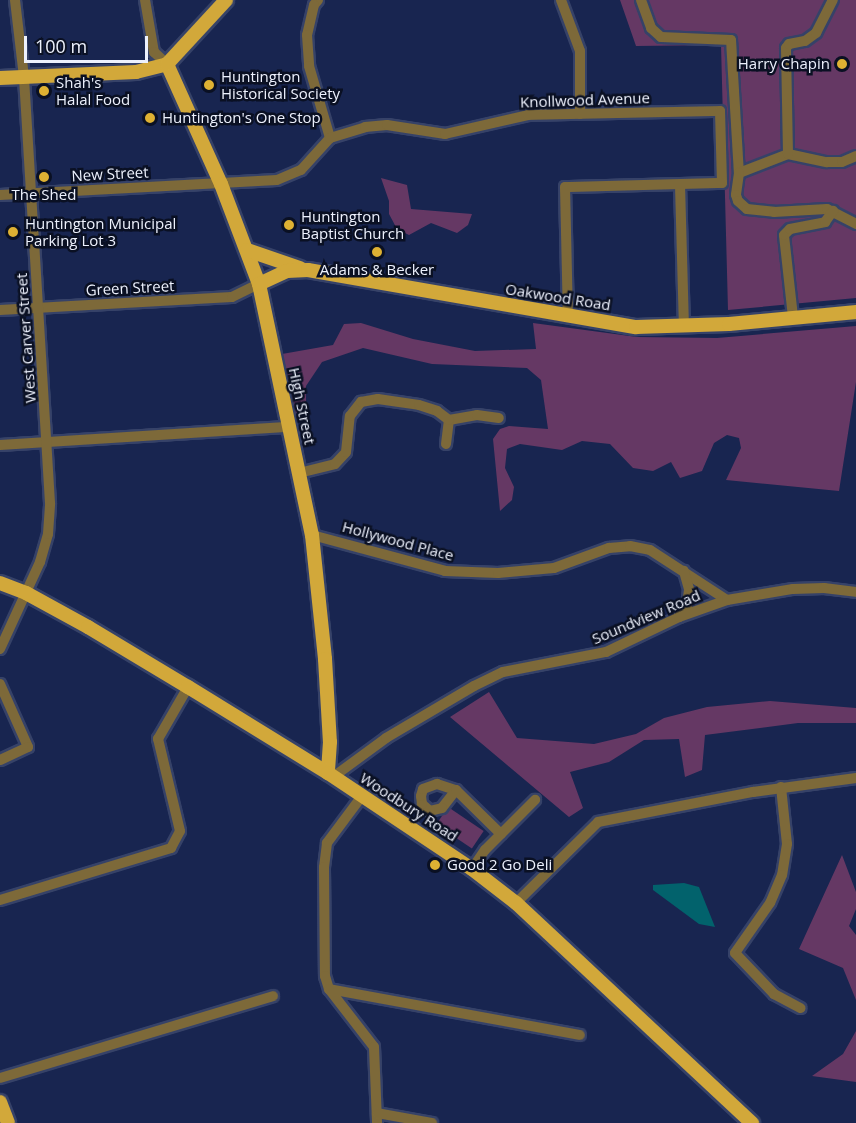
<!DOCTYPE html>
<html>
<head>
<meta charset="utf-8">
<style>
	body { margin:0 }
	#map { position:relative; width:856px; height:1123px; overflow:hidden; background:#182550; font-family:"Open Sans",sans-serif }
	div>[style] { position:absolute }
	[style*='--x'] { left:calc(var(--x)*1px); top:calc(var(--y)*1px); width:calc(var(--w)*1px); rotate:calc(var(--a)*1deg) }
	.green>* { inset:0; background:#653864; transform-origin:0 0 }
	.water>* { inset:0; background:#02626c }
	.roads { filter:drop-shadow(2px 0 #364268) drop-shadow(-2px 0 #364268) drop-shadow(0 2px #364268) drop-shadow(0 -2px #364268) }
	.minor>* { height:10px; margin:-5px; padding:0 5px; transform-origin:5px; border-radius:5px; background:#7d6939 }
	.major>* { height:14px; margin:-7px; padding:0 7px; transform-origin:7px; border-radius:7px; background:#d2a83a }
	.dots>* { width:16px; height:16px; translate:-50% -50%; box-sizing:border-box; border:3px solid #0a1023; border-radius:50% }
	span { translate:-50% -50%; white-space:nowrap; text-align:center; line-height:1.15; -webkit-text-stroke:5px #0a1023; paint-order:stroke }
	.poi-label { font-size:15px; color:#edf1fd }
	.right { translate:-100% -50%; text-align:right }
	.left { translate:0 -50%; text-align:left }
	.street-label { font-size:15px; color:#edf1fd }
	.scale { position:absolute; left:24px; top:36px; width:124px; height:27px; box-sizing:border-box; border:3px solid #edf1fd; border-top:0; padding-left:8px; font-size:18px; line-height:21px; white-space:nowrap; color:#edf1fd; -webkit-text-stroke:4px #0a1023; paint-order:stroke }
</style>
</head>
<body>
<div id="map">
	<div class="green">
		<div style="clip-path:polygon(620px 0,856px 0,856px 298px,728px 310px,721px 45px,636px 46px)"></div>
		<div style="clip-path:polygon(381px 178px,407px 185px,411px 209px,472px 214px,468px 225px,457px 233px,431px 223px,409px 235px,397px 229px,389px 214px,389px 201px)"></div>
		<div style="clip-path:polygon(361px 323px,413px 339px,475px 351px,536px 349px,533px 323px,637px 337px,717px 338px,856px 326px,856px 382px,839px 491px,726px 480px,741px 448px,739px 438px,727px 435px,714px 443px,702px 471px,680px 478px,671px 462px,653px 471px,633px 468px,610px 444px,582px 441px,562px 450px,520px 444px,507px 449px,505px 468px,514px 487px,512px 500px,500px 511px,493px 439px,500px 429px,509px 426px,548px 429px,541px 380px,527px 368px,432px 364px,363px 348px,322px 362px,306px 386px,306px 401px,296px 414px,290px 405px,282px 354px,333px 345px,344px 324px)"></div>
		<div style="clip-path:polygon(489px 692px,517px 738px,594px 744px,636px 734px,664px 718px,707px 707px,770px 701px,856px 708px,856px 723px,798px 723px,705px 735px,702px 770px,685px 777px,679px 739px,644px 740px,609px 762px,570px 772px,583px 808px,569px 817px,450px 717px)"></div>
		<div style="left:448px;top:807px;width:43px;height:21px;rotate:34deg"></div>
		<div style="clip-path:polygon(842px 855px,856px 892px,856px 909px,849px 926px,856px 935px,856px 1000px,843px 968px,799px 949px)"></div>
		<div style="clip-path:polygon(856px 1031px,856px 1082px,812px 1076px,843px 1054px)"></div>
	</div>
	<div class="water">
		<div style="clip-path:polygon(684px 883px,699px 887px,715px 927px,699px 924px,653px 890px,653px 885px)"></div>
	</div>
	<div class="roads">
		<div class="minor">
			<div style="--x:145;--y:0;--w:53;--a:80.2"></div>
			<div style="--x:154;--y:52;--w:18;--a:43"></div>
			<div style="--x:318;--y:0;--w:6;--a:129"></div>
			<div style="--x:314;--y:5;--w:31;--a:103"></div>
			<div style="--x:307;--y:35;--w:31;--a:86"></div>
			<div style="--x:309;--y:66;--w:75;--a:73.7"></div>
			<div style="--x:561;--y:0;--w:54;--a:69.6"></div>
			<div style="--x:580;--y:51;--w:63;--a:90"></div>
			<div style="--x:641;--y:0;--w:30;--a:70"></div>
			<div style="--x:651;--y:28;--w:13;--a:42"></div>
			<div style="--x:661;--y:37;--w:70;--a:2.5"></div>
			<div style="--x:731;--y:40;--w:133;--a:86.6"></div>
			<div style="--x:739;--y:173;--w:53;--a:-21.2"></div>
			<div style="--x:788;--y:154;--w:40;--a:12"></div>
			<div style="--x:827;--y:162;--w:15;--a:0"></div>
			<div style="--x:842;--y:162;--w:15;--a:-23"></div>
			<div style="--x:788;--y:154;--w:106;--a:-91.1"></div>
			<div style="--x:786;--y:48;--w:5;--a:-53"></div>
			<div style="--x:789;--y:44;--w:16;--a:-11"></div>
			<div style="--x:805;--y:41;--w:14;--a:-36"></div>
			<div style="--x:816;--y:33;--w:37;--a:-63"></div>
			<div style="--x:739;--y:173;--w:22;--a:98"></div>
			<div style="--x:736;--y:195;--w:6;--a:72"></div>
			<div style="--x:738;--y:201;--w:12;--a:42"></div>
			<div style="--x:747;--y:209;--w:27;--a:6"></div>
			<div style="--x:774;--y:212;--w:53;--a:-3.2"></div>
			<div style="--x:827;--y:209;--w:33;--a:27"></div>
			<div style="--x:680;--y:185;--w:141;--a:88.4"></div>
			<div style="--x:0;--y:195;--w:277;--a:-3.1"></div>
			<div style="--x:277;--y:180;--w:26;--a:-23"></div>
			<div style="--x:301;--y:170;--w:43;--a:-47.8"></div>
			<div style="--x:330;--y:138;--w:37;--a:-17"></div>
			<div style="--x:365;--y:127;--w:22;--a:-5"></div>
			<div style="--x:387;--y:125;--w:59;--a:8.8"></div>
			<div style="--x:445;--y:134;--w:85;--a:-12.9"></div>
			<div style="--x:528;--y:115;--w:192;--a:-1.2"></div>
			<div style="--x:720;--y:111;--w:72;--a:88.4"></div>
			<div style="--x:722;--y:183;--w:157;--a:178.5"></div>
			<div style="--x:565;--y:187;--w:129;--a:88.7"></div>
			<div style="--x:0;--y:310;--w:232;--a:-3.2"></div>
			<div style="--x:232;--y:297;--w:30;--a:-26"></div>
			<div style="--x:793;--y:317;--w:82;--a:-96.3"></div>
			<div style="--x:784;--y:235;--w:8;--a:-45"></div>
			<div style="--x:790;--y:229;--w:36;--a:-11"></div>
			<div style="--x:825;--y:222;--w:14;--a:-54"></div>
			<div style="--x:449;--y:420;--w:28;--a:-10"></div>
			<div style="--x:477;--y:415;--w:22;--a:8"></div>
			<div style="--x:446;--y:444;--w:24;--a:-83"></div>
			<div style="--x:0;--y:445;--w:290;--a:-3.6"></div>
			<div style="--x:299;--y:473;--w:37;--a:-14"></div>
			<div style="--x:335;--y:464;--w:16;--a:-47"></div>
			<div style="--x:346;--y:452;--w:36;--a:-84"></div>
			<div style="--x:350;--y:416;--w:18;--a:-52"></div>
			<div style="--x:361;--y:402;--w:17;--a:-10"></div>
			<div style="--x:378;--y:399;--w:41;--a:8.3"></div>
			<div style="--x:419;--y:405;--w:19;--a:18"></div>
			<div style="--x:437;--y:411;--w:15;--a:37"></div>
			<div style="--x:312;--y:535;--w:138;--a:15.1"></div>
			<div style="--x:445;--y:571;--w:53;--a:2.2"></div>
			<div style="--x:498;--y:573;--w:56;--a:-5.1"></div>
			<div style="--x:554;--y:568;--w:59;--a:-20"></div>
			<div style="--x:609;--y:548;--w:21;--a:-5"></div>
			<div style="--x:630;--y:546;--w:20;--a:11"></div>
			<div style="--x:650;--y:550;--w:92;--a:33"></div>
			<div style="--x:679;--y:617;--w:14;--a:-54"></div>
			<div style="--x:687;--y:606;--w:17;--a:-83"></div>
			<div style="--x:689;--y:589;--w:19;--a:-106"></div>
			<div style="--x:0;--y:649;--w:96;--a:-65.3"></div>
			<div style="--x:40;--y:562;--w:29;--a:-74"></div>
			<div style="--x:48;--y:534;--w:31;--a:-86"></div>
			<div style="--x:50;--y:503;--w:427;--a:-93.5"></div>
			<div style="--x:24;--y:77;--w:78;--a:-96.7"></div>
			<div style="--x:0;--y:684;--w:69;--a:66"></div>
			<div style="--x:28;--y:747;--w:31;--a:155"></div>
			<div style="--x:333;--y:777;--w:66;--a:-36.3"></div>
			<div style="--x:386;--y:738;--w:102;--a:-30.6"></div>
			<div style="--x:474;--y:686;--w:32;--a:-26"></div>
			<div style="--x:503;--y:672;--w:105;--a:-11"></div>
			<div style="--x:606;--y:652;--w:81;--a:-25.6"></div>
			<div style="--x:679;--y:617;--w:51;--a:-19.5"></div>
			<div style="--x:727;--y:600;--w:67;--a:-9.5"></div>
			<div style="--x:793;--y:589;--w:31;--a:-2"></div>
			<div style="--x:824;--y:588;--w:32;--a:7"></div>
			<div style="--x:437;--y:784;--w:20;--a:18"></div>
			<div style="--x:456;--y:790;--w:23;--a:128"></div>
			<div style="--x:442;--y:808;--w:12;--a:166"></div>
			<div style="--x:430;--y:811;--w:11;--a:-139"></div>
			<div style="--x:422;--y:804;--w:8;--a:-97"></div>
			<div style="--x:421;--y:796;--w:7;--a:-74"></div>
			<div style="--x:423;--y:789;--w:15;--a:-20"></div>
			<div style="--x:781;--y:787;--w:57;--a:84"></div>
			<div style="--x:787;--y:844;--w:31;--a:99"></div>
			<div style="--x:782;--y:875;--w:30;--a:113"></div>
			<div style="--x:770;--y:903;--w:61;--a:125"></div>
			<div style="--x:735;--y:953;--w:57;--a:46.4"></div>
			<div style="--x:774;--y:994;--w:30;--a:28"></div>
			<div style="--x:456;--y:790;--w:63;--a:44.4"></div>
			<div style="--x:362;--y:796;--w:59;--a:126.7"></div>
			<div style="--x:327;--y:843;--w:24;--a:97"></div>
			<div style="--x:324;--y:867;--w:109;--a:89.5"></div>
			<div style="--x:325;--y:976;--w:14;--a:73"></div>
			<div style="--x:329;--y:989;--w:73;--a:52.2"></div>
			<div style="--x:374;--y:1047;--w:76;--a:87.7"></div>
			<div style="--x:472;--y:869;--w:23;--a:-56"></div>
			<div style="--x:485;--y:850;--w:71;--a:-45"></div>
			<div style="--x:0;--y:900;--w:179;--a:-16.9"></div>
			<div style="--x:171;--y:848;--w:19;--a:-62"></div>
			<div style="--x:180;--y:831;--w:95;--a:-103.4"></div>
			<div style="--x:158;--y:739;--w:60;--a:-60"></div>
			<div style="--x:516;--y:903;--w:115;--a:-44.6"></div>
			<div style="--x:598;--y:822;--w:158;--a:-11"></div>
			<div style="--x:753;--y:792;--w:104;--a:-7.7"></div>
			<div style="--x:329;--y:989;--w:255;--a:10.4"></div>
			<div style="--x:0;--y:1078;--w:285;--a:-16.7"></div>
			<div style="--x:377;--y:1113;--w:56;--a:10.3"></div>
		</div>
		<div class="major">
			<div style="--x:167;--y:64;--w:132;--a:65.8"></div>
			<div style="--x:221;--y:184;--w:107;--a:69.2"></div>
			<div style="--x:259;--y:284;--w:257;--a:78.1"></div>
			<div style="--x:312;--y:535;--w:125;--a:84"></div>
			<div style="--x:325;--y:659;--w:83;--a:86.6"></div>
			<div style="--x:330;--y:742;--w:31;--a:94"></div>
			<div style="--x:0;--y:78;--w:136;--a:-2.5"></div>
			<div style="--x:136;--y:72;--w:32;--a:-14"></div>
			<div style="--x:167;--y:64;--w:87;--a:-47.3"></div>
			<div style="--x:247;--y:250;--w:56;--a:18.8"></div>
			<div style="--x:259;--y:284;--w:31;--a:-25"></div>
			<div style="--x:287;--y:271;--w:21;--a:-3"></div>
			<div style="--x:308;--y:270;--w:333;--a:9.9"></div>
			<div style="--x:636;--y:327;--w:93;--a:-1.8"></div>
			<div style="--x:729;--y:324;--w:128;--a:-5.4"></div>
			<div style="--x:0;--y:583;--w:28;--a:21"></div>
			<div style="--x:26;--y:593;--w:71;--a:28.7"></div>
			<div style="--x:88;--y:627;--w:117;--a:31"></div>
			<div style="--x:188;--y:687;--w:164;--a:31.6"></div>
			<div style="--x:328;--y:773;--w:173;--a:33.7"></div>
			<div style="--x:472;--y:869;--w:56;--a:37.7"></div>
			<div style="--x:516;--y:903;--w:323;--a:43"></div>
			<div style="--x:0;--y:1102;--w:22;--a:69"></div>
		</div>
	</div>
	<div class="dots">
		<div style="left:842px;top:64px;background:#deb133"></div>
		<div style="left:209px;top:85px;background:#deb133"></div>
		<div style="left:44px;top:91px;background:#deb133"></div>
		<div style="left:150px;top:118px;background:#deb133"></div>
		<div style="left:44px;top:177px;background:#deb133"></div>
		<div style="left:289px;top:225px;background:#deb133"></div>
		<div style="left:13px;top:232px;background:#deb133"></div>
		<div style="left:377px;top:252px;background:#deb133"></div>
		<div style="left:435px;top:865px;background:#deb133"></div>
	</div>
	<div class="poi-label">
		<span class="right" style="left:830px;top:64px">Harry Chapin</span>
		<span class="left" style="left:221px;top:85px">Huntington<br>Historical Society</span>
		<span class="left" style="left:56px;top:91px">Shah's<br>Halal Food</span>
		<span class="left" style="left:162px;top:118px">Huntington's One Stop</span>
		<span style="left:44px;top:195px">The Shed</span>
		<span class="left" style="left:301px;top:225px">Huntington<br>Baptist Church</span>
		<span class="left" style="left:25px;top:232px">Huntington Municipal<br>Parking Lot 3</span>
		<span style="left:377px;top:270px">Adams &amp; Becker</span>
		<span class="left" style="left:447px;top:865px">Good 2 Go Deli</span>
	</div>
	<div class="street-label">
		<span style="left:585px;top:100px;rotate:-2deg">Knollwood Avenue</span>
		<span style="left:110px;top:174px;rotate:-3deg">New Street</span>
		<span style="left:130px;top:288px;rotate:-3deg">Green Street</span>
		<span style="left:558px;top:297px;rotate:9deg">Oakwood Road</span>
		<span style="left:26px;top:338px;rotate:-94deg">West Carver Street</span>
		<span style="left:302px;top:406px;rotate:78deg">High Street</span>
		<span style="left:398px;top:541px;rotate:15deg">Hollywood Place</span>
		<span style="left:646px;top:617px;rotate:-23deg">Soundview Road</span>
		<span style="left:409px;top:807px;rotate:33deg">Woodbury Road</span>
	</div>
	<div class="scale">100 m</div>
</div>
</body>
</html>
